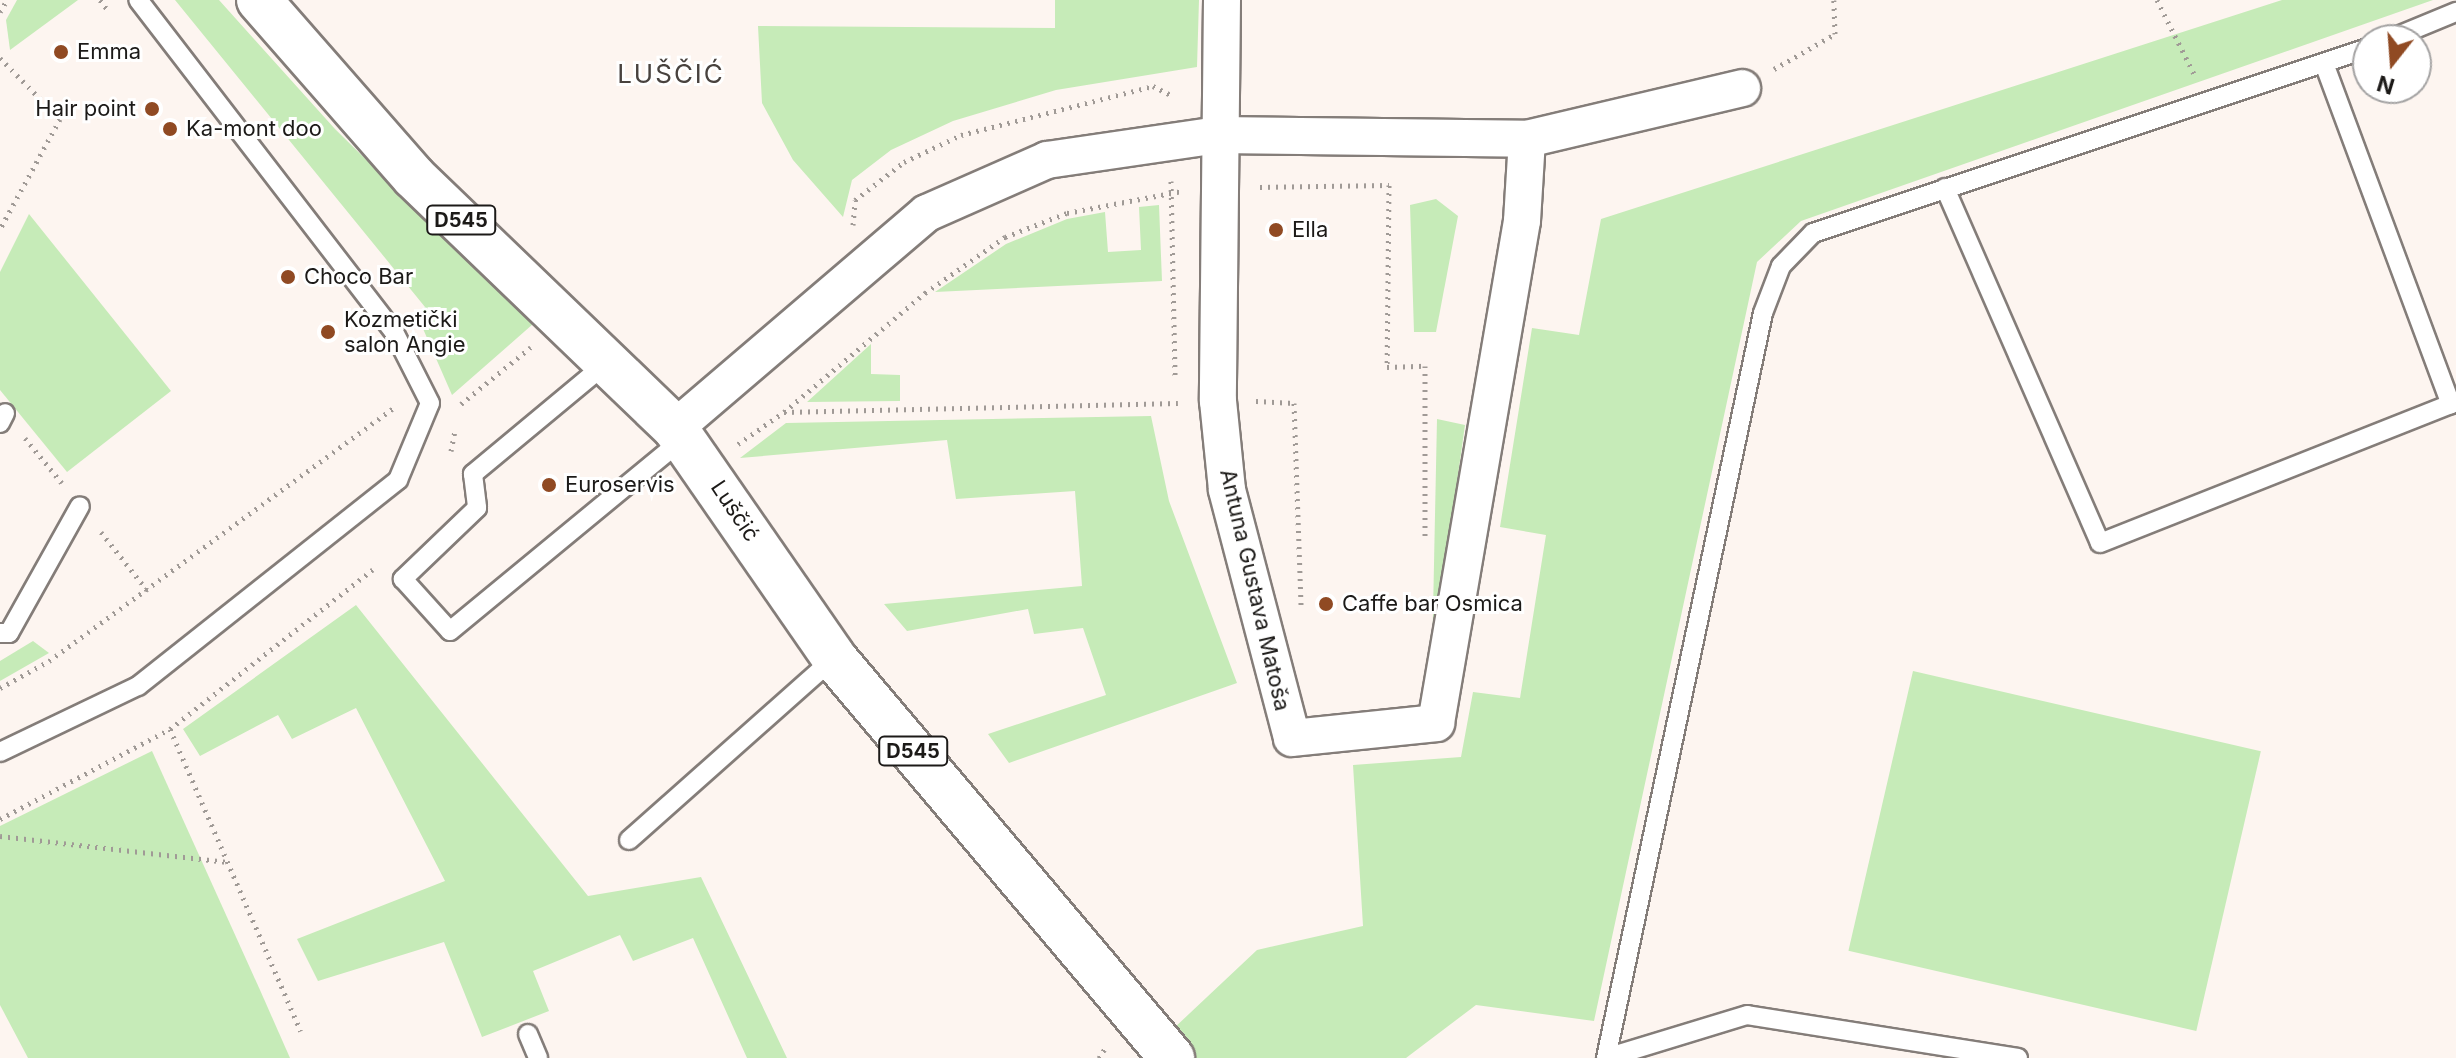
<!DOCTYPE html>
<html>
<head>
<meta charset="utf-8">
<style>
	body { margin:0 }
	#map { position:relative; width:2456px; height:1058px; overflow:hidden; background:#fdf5f0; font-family:Inter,sans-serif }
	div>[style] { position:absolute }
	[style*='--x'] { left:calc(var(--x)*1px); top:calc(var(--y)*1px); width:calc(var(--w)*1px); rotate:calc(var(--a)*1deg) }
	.green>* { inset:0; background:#c6ebb8; transform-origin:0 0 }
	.path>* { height:5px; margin-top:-2.5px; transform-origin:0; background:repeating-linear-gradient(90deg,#a09a96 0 2px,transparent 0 8px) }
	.roads { filter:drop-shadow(2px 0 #847d79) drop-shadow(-2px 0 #847d79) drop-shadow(0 2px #847d79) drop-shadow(0 -2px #847d79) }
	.lane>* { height:18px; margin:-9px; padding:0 9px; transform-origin:9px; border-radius:9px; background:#fff }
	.street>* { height:36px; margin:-18px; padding:0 18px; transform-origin:18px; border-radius:18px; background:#fff }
	.primary>* { height:44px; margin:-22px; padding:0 22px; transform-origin:22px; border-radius:22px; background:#fff }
	.dots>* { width:22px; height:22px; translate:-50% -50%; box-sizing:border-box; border:4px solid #fff; border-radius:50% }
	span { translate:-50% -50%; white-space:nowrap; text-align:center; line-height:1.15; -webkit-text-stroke:6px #fff; paint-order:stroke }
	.shield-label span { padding:2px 6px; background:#fff; border:2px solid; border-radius:6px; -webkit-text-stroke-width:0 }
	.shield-label { font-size:20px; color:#1c1a18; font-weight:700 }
	.poi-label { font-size:22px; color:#1c1a18 }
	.left { translate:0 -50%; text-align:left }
	.right { translate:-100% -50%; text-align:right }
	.street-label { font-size:22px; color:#1c1a18 }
	.quarter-label { font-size:26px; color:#48423e; letter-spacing:2px }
	.north { position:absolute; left:2352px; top:24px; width:80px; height:80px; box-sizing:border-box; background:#fff; border:2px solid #a4a3a3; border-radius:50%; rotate:197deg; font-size:22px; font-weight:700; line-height:32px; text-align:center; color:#1c1a18 }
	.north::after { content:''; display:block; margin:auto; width:28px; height:36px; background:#904a23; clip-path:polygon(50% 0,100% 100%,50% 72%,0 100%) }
</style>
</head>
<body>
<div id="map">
	<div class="green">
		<div style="clip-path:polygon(17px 0,78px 0,10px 50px,6px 20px)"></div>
		<div style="clip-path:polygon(175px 0,219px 0,335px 129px,533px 324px,452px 395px,417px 315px,425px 307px)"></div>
		<div style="clip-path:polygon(1055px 0,1199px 0,1197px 67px,1056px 90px,953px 121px,891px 150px,852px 180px,843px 217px,793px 160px,762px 103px,758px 26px,1055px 28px)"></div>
		<div style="clip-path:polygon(2282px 0,2433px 0,1801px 221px,1757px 262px,1594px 1021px,1476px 1005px,1406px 1058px,1195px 1058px,1173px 1029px,1257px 950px,1363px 926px,1353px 765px,1461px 757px,1473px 692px,1520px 698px,1546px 535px,1500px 527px,1532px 328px,1579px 335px,1601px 219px)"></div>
		<div style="clip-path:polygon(1436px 199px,1458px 216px,1436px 332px,1414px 332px,1410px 205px)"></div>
		<div style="clip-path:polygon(1159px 205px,1162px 281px,935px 292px,1006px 244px,1067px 219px,1105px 212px,1108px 252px,1141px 250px,1139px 207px)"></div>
		<div style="clip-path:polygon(29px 214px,171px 391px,67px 472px,0 390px,0 272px)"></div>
		<div style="clip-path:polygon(871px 344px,871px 374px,900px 375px,900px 401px,807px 402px)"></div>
		<div style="clip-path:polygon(1151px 416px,1169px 501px,1237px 683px,1009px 763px,988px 734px,1106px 695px,1083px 628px,1034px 634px,1028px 609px,907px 631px,884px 604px,1082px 586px,1075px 491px,956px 499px,947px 440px,740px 458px,786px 423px)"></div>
		<div style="clip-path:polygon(1437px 419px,1465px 425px,1432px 660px)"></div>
		<div style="clip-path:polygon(356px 605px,588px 896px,701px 877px,787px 1058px,747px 1058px,693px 938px,633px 961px,620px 935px,533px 971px,549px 1011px,482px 1037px,444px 942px,318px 981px,297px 939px,445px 881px,356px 708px,292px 739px,278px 715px,200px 756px,183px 729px)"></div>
		<div style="clip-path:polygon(33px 641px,49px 653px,0 681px,0 661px)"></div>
		<div style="left:1913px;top:671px;width:357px;height:287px;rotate:13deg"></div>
		<div style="clip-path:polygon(152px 751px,260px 990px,290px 1058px,28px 1058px,0 1005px,0 826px)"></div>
	</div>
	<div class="path">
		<div style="--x:100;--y:0;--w:11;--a:52"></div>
		<div style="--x:2157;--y:0;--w:83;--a:63.4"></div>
		<div style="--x:0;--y:12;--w:14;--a:-60"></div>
		<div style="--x:0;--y:58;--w:86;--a:45.5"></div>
		<div style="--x:60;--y:119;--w:125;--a:118.6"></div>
		<div style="--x:1774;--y:69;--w:70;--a:-29.8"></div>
		<div style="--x:1835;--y:34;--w:34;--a:-92"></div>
		<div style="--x:1171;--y:181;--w:198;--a:88.8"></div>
		<div style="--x:1260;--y:187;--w:129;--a:-0.9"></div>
		<div style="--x:1389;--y:185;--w:182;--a:90.6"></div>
		<div style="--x:1387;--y:367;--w:38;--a:-2"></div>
		<div style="--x:1425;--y:366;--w:170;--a:90"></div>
		<div style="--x:853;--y:225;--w:25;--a:-85"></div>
		<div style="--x:855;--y:200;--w:62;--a:-37.8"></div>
		<div style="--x:904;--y:162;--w:63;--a:-25.3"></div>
		<div style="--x:961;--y:135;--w:198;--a:-14.3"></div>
		<div style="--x:1153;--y:86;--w:20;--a:27"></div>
		<div style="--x:1256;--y:401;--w:38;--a:3"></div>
		<div style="--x:1294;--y:403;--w:203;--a:88"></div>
		<div style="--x:461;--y:404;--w:90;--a:-39.2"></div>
		<div style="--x:784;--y:412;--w:185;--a:-40.2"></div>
		<div style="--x:925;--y:293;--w:98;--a:-35"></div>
		<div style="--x:1005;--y:237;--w:66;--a:-21.2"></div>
		<div style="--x:1067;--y:213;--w:117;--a:-10.8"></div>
		<div style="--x:25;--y:438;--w:58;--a:50.6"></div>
		<div style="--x:738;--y:444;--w:56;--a:-34.8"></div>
		<div style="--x:784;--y:412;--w:394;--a:-1.3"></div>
		<div style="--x:451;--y:451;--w:21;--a:-79"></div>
		<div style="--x:101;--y:532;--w:74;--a:51.6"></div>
		<div style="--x:0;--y:688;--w:56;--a:-28.9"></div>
		<div style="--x:49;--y:661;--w:427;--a:-36.3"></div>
		<div style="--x:170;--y:729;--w:329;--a:66.6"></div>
		<div style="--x:0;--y:819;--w:192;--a:-27.9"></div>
		<div style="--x:170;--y:729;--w:258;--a:-38.2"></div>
		<div style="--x:0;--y:836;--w:229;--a:6.5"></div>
		<div style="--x:1099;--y:1058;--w:15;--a:-58"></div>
	</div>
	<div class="roads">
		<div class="lane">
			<div style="--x:2388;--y:40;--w:74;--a:-22.4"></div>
			<div style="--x:2325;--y:66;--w:361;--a:69.6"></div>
			<div style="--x:1945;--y:188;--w:387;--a:66.4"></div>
			<div style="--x:2100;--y:543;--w:383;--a:-21.6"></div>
			<div style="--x:609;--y:361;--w:177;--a:140.3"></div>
			<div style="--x:473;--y:474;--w:34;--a:83"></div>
			<div style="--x:477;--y:508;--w:103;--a:136.2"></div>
			<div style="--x:403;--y:579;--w:70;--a:47.9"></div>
			<div style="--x:450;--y:631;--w:302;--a:-39.5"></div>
			<div style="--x:0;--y:423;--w:11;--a:-63"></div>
			<div style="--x:0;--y:633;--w:9;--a:0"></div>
			<div style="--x:9;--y:633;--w:145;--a:-60.8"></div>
			<div style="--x:0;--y:752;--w:153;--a:-25.6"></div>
			<div style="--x:138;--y:686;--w:332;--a:-38.4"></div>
			<div style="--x:398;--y:480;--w:83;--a:-67.4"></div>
			<div style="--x:430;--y:403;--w:80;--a:-116.9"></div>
			<div style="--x:394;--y:332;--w:419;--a:-127.6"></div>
			<div style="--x:629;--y:840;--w:274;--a:-41.6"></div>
			<div style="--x:528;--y:1034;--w:26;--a:67"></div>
			<div style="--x:2018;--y:1058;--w:274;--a:-171"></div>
			<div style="--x:1747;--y:1015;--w:147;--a:163"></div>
			<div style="--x:1606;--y:1058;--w:761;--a:-78.1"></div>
			<div style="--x:1763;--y:313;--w:50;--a:-69"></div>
			<div style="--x:1781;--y:266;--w:46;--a:-45.9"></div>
			<div style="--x:1813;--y:233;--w:585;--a:-18.43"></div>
		</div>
		<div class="street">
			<div style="--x:1222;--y:0;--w:401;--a:90.6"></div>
			<div style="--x:1218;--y:401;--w:89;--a:84.2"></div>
			<div style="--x:1227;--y:490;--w:256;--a:75.3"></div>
			<div style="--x:1292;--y:738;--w:145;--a:-5.9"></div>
			<div style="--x:1436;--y:723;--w:509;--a:-80.28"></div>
			<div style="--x:1522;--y:221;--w:82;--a:-86.5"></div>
			<div style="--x:675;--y:428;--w:331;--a:-40.5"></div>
			<div style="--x:927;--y:213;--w:131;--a:-23.8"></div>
			<div style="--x:1047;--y:160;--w:173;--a:-8.3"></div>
			<div style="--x:1218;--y:135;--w:309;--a:0.7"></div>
			<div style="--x:1527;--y:139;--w:221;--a:-13.3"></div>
		</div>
		<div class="primary">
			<div style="--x:259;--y:0;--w:235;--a:48.8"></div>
			<div style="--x:414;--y:177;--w:362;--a:43.9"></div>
			<div style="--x:675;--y:428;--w:280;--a:55.3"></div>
			<div style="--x:834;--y:658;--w:524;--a:49.8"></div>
		</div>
	</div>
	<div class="dots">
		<div style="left:61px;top:52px;background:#904a23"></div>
		<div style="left:152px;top:109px;background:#904a23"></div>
		<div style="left:170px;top:129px;background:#904a23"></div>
		<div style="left:1276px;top:230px;background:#904a23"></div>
		<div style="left:288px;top:277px;background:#904a23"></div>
		<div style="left:328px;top:332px;background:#904a23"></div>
		<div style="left:549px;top:485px;background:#904a23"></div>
		<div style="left:1326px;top:604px;background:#904a23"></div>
	</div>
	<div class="shield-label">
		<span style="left:461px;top:220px">D545</span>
		<span style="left:913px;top:751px">D545</span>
	</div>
	<div class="poi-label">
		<span class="left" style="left:77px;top:52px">Emma</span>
		<span class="right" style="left:136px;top:109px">Hair point</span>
		<span class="left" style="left:186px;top:129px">Ka-mont doo</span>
		<span class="left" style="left:1292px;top:230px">Ella</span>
		<span class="left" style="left:304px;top:277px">Choco Bar</span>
		<span class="left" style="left:344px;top:332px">Kozmetički<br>salon Angie</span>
		<span class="left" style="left:565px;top:485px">Euroservis</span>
		<span class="left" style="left:1342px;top:604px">Caffe bar Osmica</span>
	</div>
	<div class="street-label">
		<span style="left:735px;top:511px;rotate:56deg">Luščić</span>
		<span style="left:1255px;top:590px;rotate:77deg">Antuna Gustava Matoša</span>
	</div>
	<div class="quarter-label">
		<span style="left:671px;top:74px">LUŠČIĆ</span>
	</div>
	<div class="north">N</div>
</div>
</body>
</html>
